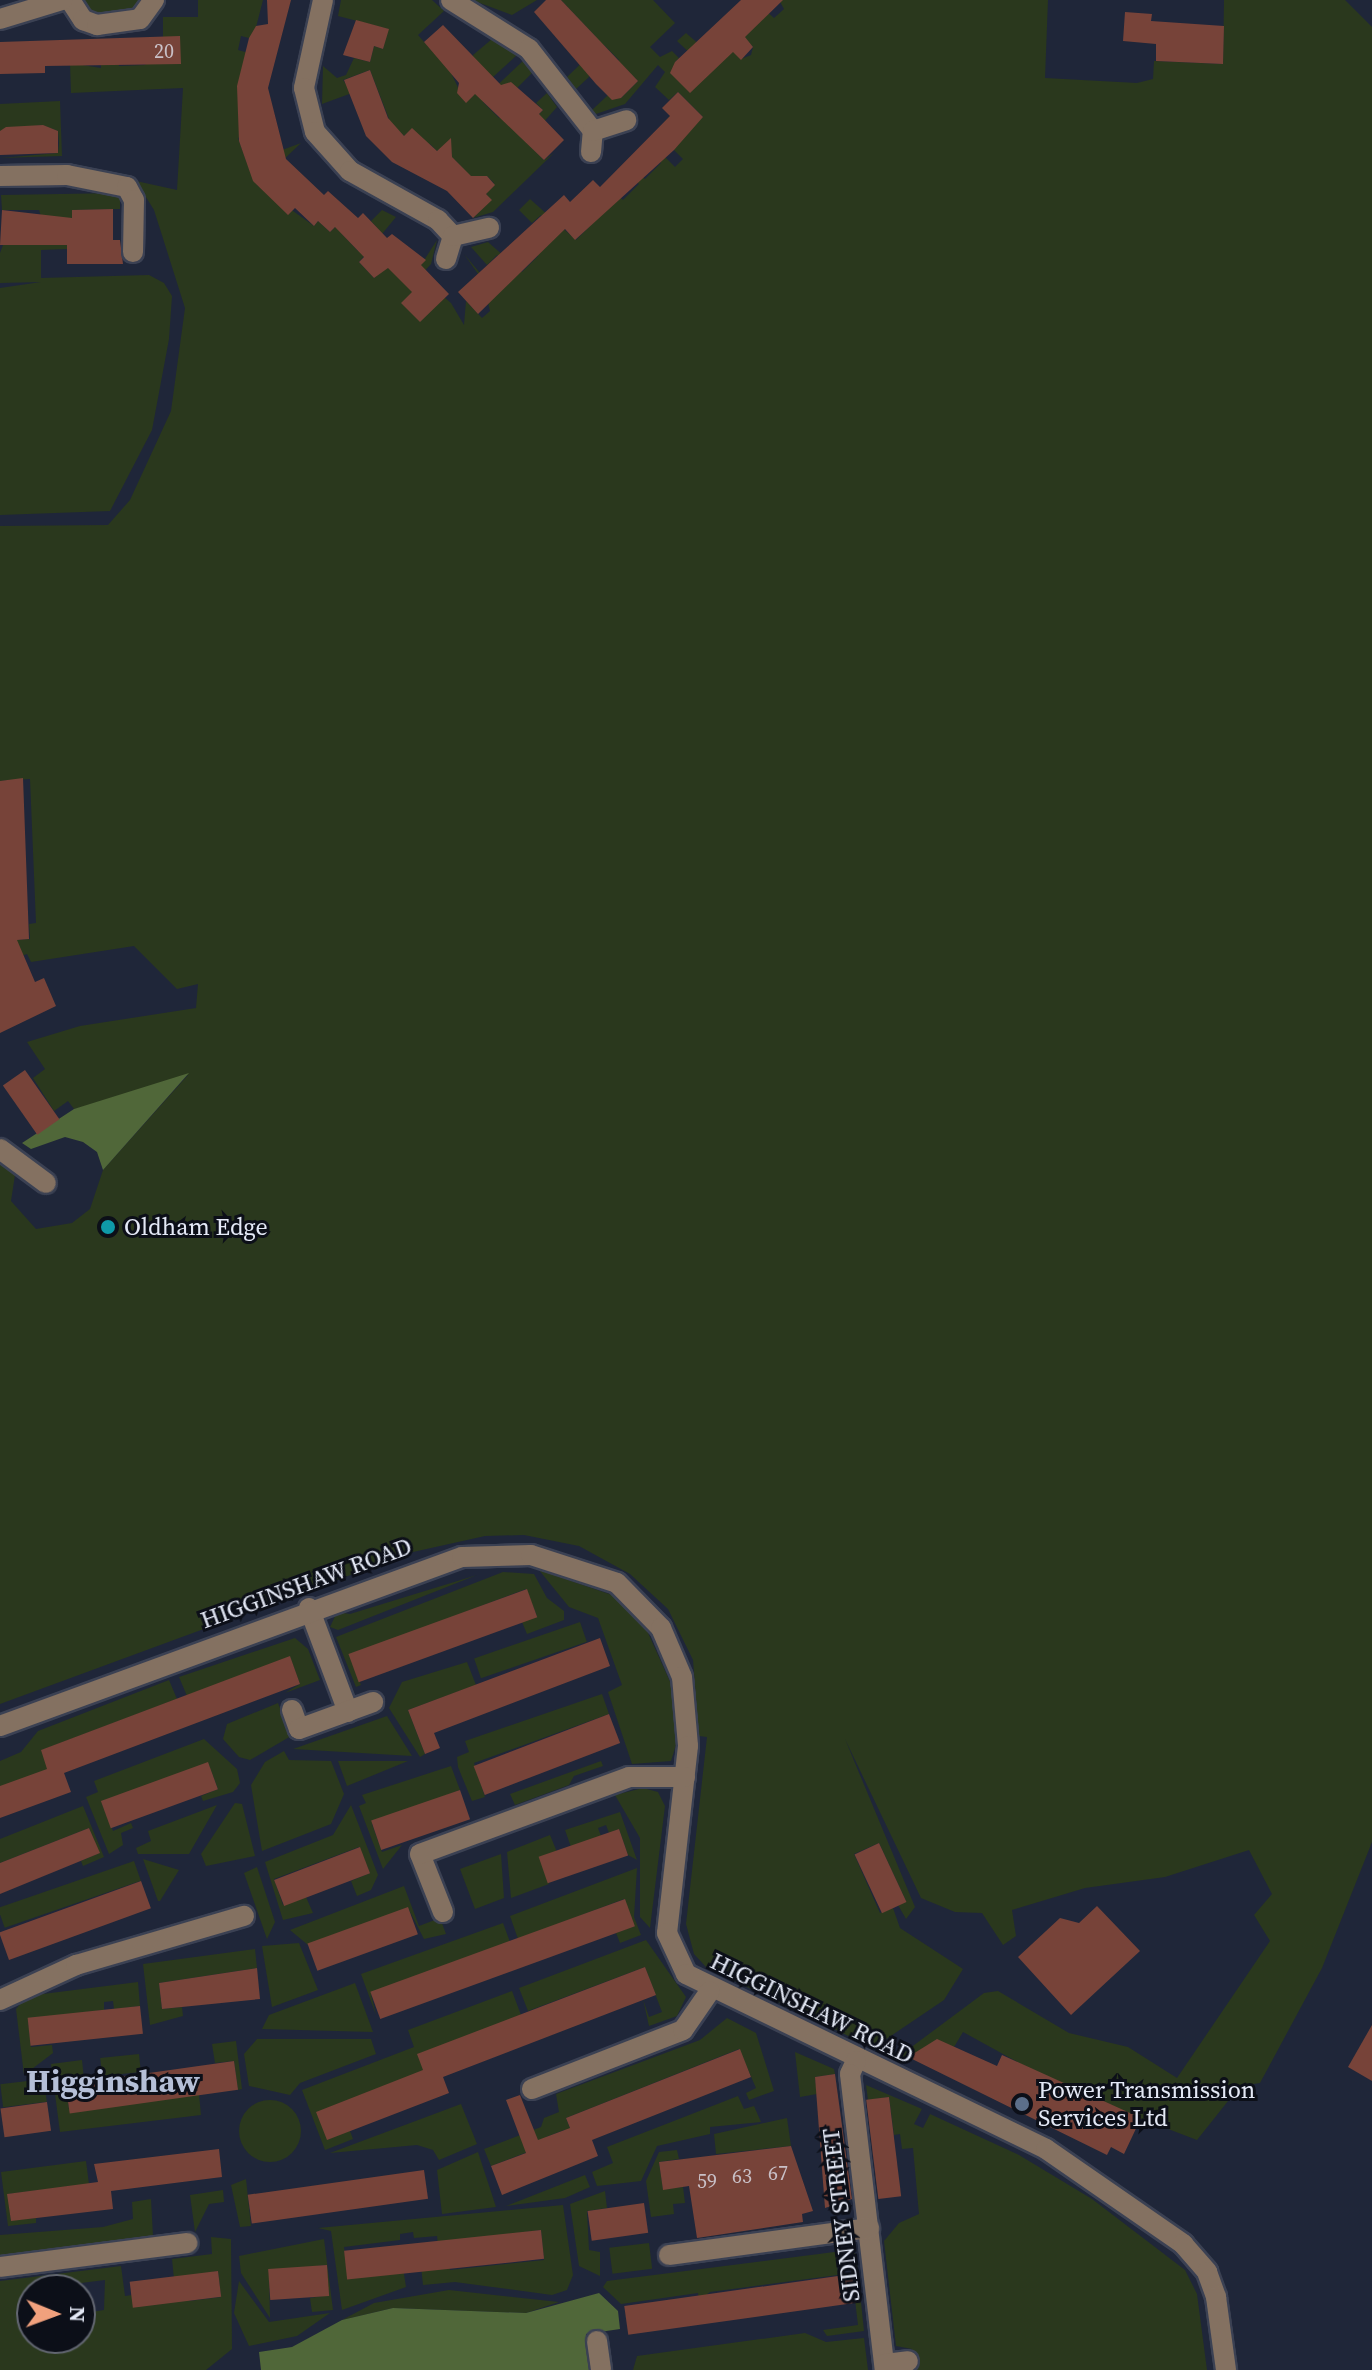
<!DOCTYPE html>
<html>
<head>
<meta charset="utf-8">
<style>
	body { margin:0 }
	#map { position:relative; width:1372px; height:2370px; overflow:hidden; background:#1f2639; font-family:"Source Serif 4",serif }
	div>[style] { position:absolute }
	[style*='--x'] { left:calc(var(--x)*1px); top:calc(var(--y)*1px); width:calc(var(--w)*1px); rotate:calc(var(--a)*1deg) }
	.green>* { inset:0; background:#2a381d; transform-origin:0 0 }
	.round { border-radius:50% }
	.forest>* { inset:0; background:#506739 }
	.building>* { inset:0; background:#774339; transform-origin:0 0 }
	.roads { filter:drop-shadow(2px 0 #3b4153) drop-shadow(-2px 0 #3b4153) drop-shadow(0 2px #3b4153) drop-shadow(0 -2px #3b4153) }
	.minor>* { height:20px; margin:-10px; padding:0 10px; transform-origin:10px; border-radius:10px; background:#847161 }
	.dots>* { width:22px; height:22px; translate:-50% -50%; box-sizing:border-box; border:4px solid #0c0f18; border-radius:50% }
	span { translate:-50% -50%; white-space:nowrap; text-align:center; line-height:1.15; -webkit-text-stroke:6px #0c0f18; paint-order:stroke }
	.number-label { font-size:20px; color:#c9c0c7 }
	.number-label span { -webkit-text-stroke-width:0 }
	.poi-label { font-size:24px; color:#e4e9f6 }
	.left { translate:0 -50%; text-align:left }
	.street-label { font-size:24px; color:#e4e9f6 }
	.district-label { font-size:32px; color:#b5bfd7; font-weight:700 }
	.north { position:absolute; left:16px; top:2274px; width:80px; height:80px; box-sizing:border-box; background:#0c0f18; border:2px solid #626671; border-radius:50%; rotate:91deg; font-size:22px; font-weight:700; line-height:32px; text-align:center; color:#e4e9f6 }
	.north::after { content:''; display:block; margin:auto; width:28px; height:36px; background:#f1a17d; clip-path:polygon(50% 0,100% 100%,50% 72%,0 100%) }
</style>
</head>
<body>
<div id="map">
	<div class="green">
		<div style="clip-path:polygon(82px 0,145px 0,137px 13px,92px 17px)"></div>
		<div style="clip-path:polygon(198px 0,263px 0,253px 39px,241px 36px,238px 50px,256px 55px,271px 125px,238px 138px,247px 163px,301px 143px,257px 185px,314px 226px,318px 221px,330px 232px,341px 221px,348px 228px,342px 234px,358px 251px,379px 230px,371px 221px,382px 210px,396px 217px,359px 262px,374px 278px,401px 255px,421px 265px,437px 240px,431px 264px,420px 276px,451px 303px,464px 325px,466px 301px,482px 318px,490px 311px,483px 281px,464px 254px,480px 273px,516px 275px,497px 255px,487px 265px,471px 247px,488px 242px,522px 272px,538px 256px,524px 241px,559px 234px,541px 215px,532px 223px,519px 210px,530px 199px,576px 240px,592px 224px,572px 203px,607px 185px,623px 200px,639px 184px,629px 174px,634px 169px,645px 179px,661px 163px,645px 145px,649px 141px,675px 167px,683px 159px,673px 149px,681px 140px,664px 122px,670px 116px,680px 127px,703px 117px,678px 92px,669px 100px,655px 87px,665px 72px,658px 65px,625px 104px,596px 114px,592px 110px,608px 95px,621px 98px,638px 81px,623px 66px,601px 88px,596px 84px,619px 60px,604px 45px,587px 62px,589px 77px,576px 89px,567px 77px,593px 52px,587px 46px,596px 37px,561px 0,653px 0,675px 23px,650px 47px,660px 57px,672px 51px,679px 58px,675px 62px,694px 57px,677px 41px,686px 33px,701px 46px,733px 51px,741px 59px,751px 55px,753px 47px,731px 22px,748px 34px,764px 9px,774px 18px,784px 9px,779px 0,1048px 0,1045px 78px,1137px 83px,1153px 79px,1154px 61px,1223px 64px,1224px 0,1345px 0,1372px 27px,1372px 1842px,1322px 1968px,1260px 2083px,1240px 2086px,1197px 2140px,1074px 2093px,963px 2032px,954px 2047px,928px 2045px,901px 2063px,894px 2060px,984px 1993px,998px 1991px,1069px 2033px,1128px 2047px,1177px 2078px,1270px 1941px,1254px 1915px,1272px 1894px,1249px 1850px,1165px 1877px,1085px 1888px,1012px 1910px,1016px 1936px,1003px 1945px,982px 1913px,955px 1912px,921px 1898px,845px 1739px,915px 1907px,906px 1919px,898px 1905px,906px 1901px,879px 1843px,854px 1854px,880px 1913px,893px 1908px,900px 1928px,963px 1969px,944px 2000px,873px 2048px,706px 1967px,694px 1954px,686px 1924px,707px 1737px,699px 1736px,693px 1660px,668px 1609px,630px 1574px,579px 1546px,524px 1535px,485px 1536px,413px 1552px,0 1704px,0 1164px,15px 1175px,11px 1201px,36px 1229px,72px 1223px,90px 1209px,103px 1170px,188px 1075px,120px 1099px,74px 1109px,68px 1101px,54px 1111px,33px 1078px,45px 1069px,27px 1042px,80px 1026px,196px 1008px,198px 984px,177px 989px,134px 946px,31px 962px,27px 954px,0 964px,0 941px,30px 939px,29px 924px,36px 923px,30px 779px,0 781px,0 526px,108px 525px,130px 500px,171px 411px,185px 308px,154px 210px,136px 181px,177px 190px,183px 88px,71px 93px,70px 63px,101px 68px,101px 52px,118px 52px,119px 66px,145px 65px,163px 38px,163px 17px,198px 17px)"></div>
		<div style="clip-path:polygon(341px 0,432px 0,444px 11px,418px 35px,447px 68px,464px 64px,452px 75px,465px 102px,483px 86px,490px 92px,523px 61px,532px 73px,517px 88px,501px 85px,483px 102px,499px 118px,517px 101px,537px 116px,543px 110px,536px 103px,547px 93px,557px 107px,526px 142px,544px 160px,554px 153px,493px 212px,473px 218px,491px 200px,486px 194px,494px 183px,487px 176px,460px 196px,470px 176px,455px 160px,432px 172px,452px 153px,447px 144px,437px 151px,430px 144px,418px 157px,412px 129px,404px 136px,392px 124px,372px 131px,389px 119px,370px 70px,343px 80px,352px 93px,322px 104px,323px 66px,337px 78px,346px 75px,354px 58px,370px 62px,374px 46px,383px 49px,388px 29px,338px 16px)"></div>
		<div style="clip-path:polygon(472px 0,537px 0,512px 15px)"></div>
		<div style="clip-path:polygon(492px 39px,517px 55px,493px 77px,474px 64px,473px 55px)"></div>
		<div style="clip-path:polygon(60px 101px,62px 156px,0 158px,58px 153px,59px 143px,58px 131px,42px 125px,0 131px,0 104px)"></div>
		<div style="clip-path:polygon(120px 193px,120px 209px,73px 210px,67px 249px,41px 250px,41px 278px,149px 275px,164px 283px,172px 296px,169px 339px,152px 430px,110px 511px,0 515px,0 288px,41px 282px,0 283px,0 253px,3px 245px,50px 244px,39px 210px,2px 210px,1px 195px)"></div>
		<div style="clip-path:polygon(539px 1570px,615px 1596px,644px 1624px,672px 1686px,676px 1745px,671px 1761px,632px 1764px,608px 1692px,622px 1685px,598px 1618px,569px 1607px)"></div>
		<div style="clip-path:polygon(503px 1572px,534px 1574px,547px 1598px,564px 1611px,564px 1620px,527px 1634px,522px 1622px,537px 1616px,526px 1589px,436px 1623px,438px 1631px,429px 1634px,426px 1627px,351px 1657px,361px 1685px,356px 1687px,336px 1637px)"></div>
		<div style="clip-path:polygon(477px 1575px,338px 1630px,330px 1627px,337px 1612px,350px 1614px)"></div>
		<div style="left:580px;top:1622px;width:21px;height:112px;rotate:71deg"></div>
		<div style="clip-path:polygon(295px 1638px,308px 1649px,320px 1680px,285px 1693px,300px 1684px,290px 1657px,187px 1696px,179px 1677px)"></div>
		<div style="clip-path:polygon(467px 1662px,476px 1685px,408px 1710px,425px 1754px,420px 1757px,389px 1708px,402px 1682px)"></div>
		<div style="clip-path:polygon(169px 1680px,177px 1699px,42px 1750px,50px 1776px,0 1787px,0 1761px,21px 1752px,38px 1731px)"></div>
		<div style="clip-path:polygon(602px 1694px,609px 1714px,474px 1763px,485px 1797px,472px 1801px,458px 1767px,457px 1757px,469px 1752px,465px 1741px)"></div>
		<div style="clip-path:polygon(278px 1703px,291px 1736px,250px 1760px,239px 1757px,223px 1739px,227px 1724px)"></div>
		<div style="clip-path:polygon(387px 1716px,412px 1756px,293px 1749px)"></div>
		<div style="clip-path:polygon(204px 1739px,237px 1769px,240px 1783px,233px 1792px,203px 1801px,201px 1796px,218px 1789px,208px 1763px,102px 1804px,113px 1831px,131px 1823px,133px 1828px,121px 1833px,123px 1845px,109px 1854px,86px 1797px,98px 1792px,94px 1781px)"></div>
		<div style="clip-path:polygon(284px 1751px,289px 1760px,331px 1761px,344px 1794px,331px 1824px,262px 1851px,251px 1785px,265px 1762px)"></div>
		<div style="clip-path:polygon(338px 1761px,408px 1761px,347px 1786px)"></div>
		<div style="clip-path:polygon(601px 1761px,603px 1766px,574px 1776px,569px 1785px,515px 1805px,510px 1794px)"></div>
		<div style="clip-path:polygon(451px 1766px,460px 1790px,372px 1824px,382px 1852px,402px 1845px,383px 1869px,359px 1806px,366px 1803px,362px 1795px)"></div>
		<div style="clip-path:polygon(643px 1788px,658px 1792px,665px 1806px,650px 1928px,640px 1917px,640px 1838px,615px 1795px)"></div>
		<div style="clip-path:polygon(235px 1803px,242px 1804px,255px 1856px,206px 1866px,201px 1854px)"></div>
		<div style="clip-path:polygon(217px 1805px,189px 1854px,138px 1854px,136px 1848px,151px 1841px,148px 1831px)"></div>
		<div style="clip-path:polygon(351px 1805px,378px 1875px,371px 1890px,357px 1896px,351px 1881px,370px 1873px,359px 1847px,274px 1879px,283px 1905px,306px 1897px,313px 1913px,283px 1920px,265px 1862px,333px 1835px)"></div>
		<div style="clip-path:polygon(83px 1806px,104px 1857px,83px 1866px,81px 1861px,99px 1853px,89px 1828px,0 1863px,0 1839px)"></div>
		<div style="clip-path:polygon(620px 1812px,637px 1860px,628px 1855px,619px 1829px,609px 1833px,606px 1825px,598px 1828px,601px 1836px,571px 1847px,565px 1830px)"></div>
		<div style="clip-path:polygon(550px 1835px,557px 1852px,540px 1858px,549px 1884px,511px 1898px,507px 1852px)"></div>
		<div style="clip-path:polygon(501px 1854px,504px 1898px,475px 1909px,460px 1869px)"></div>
		<div style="clip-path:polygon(143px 1859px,179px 1870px,160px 1901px,158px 1901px)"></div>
		<div style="left:134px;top:1861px;width:21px;height:144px;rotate:71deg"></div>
		<div style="clip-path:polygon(257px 1867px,275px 1922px,267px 1939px,244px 1873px)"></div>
		<div style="clip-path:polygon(637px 1868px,634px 1917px,641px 1935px,620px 1943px,616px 1933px,634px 1926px,624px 1899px,518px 1939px,510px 1916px)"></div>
		<div style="clip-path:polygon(404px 1886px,419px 1926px,440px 1918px,446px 1934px,424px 1939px,408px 1908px,308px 1945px,290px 1930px)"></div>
		<div style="clip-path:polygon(503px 1923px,510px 1942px,371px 1994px,376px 2015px,361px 1974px)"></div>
		<div style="clip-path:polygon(646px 1940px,686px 1997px,677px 2016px,649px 2026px,643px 1999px,649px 2017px,662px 2012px,645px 1967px,528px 2011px,519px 1988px)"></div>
		<div style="clip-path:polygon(299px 1943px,318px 1990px,272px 2007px,262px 1946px)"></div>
		<div style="clip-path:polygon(255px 1949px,257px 1968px,159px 1983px,162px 2009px,182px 2007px,183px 2016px,150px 2025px,143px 1964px)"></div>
		<div style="clip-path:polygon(138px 1982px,140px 2006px,114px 2009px,113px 2001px,104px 2002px,104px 2010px,28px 2019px,31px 2047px,52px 2045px,53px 2053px,24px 2075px,16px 2009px,27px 1996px)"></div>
		<div style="clip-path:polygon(355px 1983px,373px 2032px,262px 2029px,269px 2015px)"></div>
		<div style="clip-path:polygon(512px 1991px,521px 2015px,350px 2131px,353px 2139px,325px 2150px,302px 2090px,414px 2047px,408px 2030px)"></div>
		<div style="clip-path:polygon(727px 2018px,756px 2033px,774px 2091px,749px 2100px,746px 2093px,756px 2088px,739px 2049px,566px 2118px,576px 2144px,564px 2130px,546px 2137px,548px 2144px,491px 2166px,484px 2149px,541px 2127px,544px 2118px,559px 2112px,556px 2094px,700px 2040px)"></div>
		<div style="clip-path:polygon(257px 2039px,371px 2039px,376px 2054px,300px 2083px,290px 2095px,249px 2086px,244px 2054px)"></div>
		<div style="clip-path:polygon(236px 2041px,242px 2089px,238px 2090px,234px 2061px,215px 2063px,212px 2044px)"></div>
		<div style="clip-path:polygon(795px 2052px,834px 2069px,835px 2074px,815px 2077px,817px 2094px,800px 2097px)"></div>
		<div style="left:139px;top:2054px;width:18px;height:39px;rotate:84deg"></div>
		<div style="clip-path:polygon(82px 2060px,84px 2079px,65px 2082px,69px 2109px,199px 2094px,201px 2115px,60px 2132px,51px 2064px)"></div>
		<div style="left:44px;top:2079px;width:23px;height:44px;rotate:83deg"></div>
		<div style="clip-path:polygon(866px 2085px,922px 2109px,914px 2124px,923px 2128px,930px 2114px,1019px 2155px,1092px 2199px,1185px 2270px,1197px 2294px,1207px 2370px,914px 2370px,912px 2349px,896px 2346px,884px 2241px,899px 2223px,919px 2214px,913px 2148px,902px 2149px,900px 2134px,894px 2135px,889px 2097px,868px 2100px)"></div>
		<div style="clip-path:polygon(738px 2096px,744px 2109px,754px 2106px,761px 2122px,710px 2127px,710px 2134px,657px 2146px,641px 2181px,597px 2186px,592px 2172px,613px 2163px,607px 2147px)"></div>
		<div class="round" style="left:239px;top:2100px;width:62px;height:62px"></div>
		<div style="clip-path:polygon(461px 2104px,477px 2144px,439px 2160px,433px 2150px,417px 2145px,330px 2153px)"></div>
		<div style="clip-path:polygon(787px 2118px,791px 2146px,716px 2154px,714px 2134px)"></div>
		<div style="clip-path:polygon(677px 2150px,679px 2159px,659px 2162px,663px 2189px,683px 2187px,685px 2203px,673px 2204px,674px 2214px,651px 2217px,646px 2181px,659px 2152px)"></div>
		<div style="clip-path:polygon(478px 2152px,496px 2207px,442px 2214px,437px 2170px)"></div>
		<div style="clip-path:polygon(86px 2161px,89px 2184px,8px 2194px,11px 2220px,36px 2218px,36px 2223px,8px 2226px,1px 2172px)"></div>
		<div style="clip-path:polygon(585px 2175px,590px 2187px,565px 2198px,506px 2206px)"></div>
		<div style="clip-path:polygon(246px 2179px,251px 2226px,240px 2227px,231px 2185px)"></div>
		<div style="clip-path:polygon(223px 2190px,224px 2202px,209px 2204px,195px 2232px,190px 2195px)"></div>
		<div style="clip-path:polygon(605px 2191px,607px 2208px,587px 2211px,589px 2250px,600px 2252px,600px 2276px,579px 2266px,570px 2204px)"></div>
		<div style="clip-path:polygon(151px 2199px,153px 2236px,0 2257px,0 2235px,103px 2227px,133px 2219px,132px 2202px)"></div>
		<div style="clip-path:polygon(evenodd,563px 2205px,573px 2275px,567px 2290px,552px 2295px,455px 2282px,423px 2285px,421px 2266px,440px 2263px,437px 2236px,414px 2238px,413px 2232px,400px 2234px,400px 2240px,344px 2247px,348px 2275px,403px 2268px,406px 2287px,342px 2310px,331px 2231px,318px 2228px,563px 2205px,541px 2230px,544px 2260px,450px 2270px,446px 2242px,541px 2230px)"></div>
		<div style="clip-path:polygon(evenodd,211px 2237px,231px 2239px,232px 2349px,206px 2370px,0 2370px,0 2281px,121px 2266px,125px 2296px,175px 2289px,172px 2259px,212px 2254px,211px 2237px,218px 2271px,221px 2297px,189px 2301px,186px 2277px,218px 2271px,211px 2237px,105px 2280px,104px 2310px,85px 2313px,81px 2283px,105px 2280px,211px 2237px,32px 2290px,80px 2290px,80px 2338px,32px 2338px,32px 2290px)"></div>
		<div style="clip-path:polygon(324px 2239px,333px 2310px,312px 2312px,310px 2298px,329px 2295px,325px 2265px,269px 2272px,270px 2318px,241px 2273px,239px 2256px)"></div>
		<div style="left:649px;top:2243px;width:26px;height:40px;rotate:83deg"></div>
		<div style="clip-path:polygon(850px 2250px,856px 2254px,864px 2331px,827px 2336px,823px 2330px,858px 2325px,850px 2258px,837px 2259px,838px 2275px,710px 2292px,699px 2301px,698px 2293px,621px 2304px,603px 2287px,607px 2281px)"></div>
		<div style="clip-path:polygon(239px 2281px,269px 2322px,330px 2313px,297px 2336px,249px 2346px,234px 2313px)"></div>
		<div style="clip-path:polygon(449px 2290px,559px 2302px,526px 2313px,393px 2308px,342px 2320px,374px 2303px)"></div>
		<div style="clip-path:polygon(805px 2333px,826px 2342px,864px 2338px,868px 2370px,633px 2370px,637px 2356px)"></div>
	</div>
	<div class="forest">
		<div style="clip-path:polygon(189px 1073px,103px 1170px,97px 1152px,83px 1142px,65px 1137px,31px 1149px,22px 1143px,74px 1109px)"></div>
		<div style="clip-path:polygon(599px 2293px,618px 2311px,620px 2329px,586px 2334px,590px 2370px,261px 2370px,259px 2352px,292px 2347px,342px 2320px,393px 2308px,526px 2313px)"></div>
	</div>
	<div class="building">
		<div style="clip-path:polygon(267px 0,291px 0,268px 88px,286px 159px,324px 195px,328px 191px,358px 218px,363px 213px,387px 238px,392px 234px,426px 260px,421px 265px,449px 294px,420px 322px,401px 303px,412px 292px,388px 268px,374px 278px,359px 262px,364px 257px,335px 227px,330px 232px,318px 221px,314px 226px,295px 208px,288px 215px,253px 181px,239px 141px,237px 86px,249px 38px,256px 26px,268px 24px)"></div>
		<div style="clip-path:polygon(546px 0,561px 0,638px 81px,621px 98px,612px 100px,596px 84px,534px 12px)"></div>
		<div style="clip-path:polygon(741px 0,783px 0,745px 37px,753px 47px,741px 60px,733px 52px,690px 93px,670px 73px,675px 62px)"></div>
		<div style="clip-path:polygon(1125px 12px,1152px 14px,1151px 21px,1224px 26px,1223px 64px,1156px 61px,1156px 44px,1123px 41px)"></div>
		<div style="clip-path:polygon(356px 20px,389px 29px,383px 49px,374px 46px,370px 62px,343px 55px)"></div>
		<div style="clip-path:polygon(443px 25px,501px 85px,511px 82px,543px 110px,539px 114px,564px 140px,544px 160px,475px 94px,466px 103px,457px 93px,459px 83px,424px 42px)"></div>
		<div style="clip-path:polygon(180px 36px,181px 64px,45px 66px,45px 73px,0 74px,0 42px)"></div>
		<div style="clip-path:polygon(370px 70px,388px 118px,404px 136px,412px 128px,437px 151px,451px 138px,452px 157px,471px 176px,487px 176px,495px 185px,486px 194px,492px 200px,473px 218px,447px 191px,392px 162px,366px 136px,344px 80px)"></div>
		<div style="clip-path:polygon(678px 92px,703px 117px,674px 150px,575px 240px,565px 229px,478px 314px,458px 292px,564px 195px,570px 202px,593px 180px,600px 187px,670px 116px,662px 108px)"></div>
		<div style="clip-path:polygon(43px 125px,58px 131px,58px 153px,0 155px,0 131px,6px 127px)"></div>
		<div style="clip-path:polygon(113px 209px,113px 240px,120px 240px,123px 264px,67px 264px,67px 245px,0 245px,2px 210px,72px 218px,72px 210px)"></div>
		<div style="clip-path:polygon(23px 778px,29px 939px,17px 940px,35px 982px,44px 978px,56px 1006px,0 1033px,0 781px)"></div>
		<div style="left:25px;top:1070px;width:60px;height:27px;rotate:55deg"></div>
		<div style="left:527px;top:1589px;width:30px;height:190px;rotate:70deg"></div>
		<div style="clip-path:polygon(600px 1638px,610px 1666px,434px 1733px,440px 1748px,425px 1754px,408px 1710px)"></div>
		<div style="clip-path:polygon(290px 1656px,300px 1684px,64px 1773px,71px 1792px,0 1818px,0 1786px,47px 1769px,41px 1750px)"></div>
		<div style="left:609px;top:1714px;width:31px;height:145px;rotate:69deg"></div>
		<div style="left:208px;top:1762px;width:29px;height:114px;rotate:70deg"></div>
		<div style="left:460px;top:1790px;width:31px;height:94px;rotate:71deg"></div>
		<div style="clip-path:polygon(89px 1828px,100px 1853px,0 1894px,0 1863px)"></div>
		<div style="left:619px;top:1829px;width:28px;height:85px;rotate:71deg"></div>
		<div style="left:879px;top:1843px;width:65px;height:27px;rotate:65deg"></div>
		<div style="left:360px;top:1847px;width:28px;height:92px;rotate:69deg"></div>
		<div style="left:141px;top:1881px;width:29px;height:151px;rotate:70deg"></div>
		<div style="left:625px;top:1899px;width:29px;height:271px;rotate:70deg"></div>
		<div style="clip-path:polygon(1097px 1906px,1140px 1951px,1071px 2015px,1018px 1957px,1060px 1918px,1079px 1923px)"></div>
		<div style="left:408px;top:1907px;width:29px;height:107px;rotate:70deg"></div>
		<div style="clip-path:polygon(645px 1967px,656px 1995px,443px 2077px,449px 2093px,327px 2140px,316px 2112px,423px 2070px,417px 2054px)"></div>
		<div style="clip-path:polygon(257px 1968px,260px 1999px,162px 2009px,159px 1983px)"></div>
		<div style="left:140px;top:2006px;width:28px;height:113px;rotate:84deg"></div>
		<div style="clip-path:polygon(1372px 2025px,1372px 2081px,1348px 2067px)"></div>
		<div style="clip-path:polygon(937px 2039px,997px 2066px,1002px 2055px,1141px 2118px,1124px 2154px,1111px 2147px,1107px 2155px,908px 2057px)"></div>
		<div style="clip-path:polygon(740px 2049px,751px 2077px,592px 2140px,598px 2156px,502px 2195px,491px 2166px,526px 2153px,506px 2100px,520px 2095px,538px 2140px,570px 2128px,566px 2118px)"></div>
		<div style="left:234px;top:2061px;width:29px;height:170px;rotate:82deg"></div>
		<div style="clip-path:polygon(835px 2074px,852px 2199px,825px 2208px,815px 2077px)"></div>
		<div style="left:889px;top:2097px;width:100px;height:23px;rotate:83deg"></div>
		<div style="left:47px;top:2102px;width:29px;height:47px;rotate:82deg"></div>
		<div style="clip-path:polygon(791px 2146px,813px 2211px,802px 2214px,803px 2222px,697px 2238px,689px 2186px,663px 2190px,659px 2162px)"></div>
		<div style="clip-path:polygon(219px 2149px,222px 2177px,111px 2191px,113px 2209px,11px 2221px,7px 2194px,98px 2182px,94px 2164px)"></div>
		<div style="left:424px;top:2170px;width:29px;height:178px;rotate:82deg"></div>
		<div style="left:644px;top:2203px;width:30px;height:57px;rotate:82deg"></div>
		<div style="left:541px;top:2230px;width:29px;height:198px;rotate:84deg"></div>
		<div style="left:327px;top:2265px;width:31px;height:59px;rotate:86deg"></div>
		<div style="left:218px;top:2271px;width:26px;height:89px;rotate:83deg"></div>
		<div style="left:852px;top:2274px;width:29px;height:230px;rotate:82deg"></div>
	</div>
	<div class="roads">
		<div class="minor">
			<div style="--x:70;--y:0;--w:24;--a:57"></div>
			<div style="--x:83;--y:20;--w:15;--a:20"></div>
			<div style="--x:97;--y:25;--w:43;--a:-7.9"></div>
			<div style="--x:140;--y:19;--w:24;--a:-54"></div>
			<div style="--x:323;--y:0;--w:90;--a:102.2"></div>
			<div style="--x:304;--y:88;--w:45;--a:76"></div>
			<div style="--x:315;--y:132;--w:52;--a:48.1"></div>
			<div style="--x:350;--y:171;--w:101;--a:29.1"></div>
			<div style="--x:438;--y:220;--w:22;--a:47"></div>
			<div style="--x:451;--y:0;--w:92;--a:32.1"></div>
			<div style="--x:529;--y:49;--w:104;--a:52"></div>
			<div style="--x:0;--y:19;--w:65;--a:-17"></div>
			<div style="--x:591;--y:152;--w:21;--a:-85"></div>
			<div style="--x:593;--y:131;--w:35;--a:-18"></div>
			<div style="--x:0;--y:176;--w:67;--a:-0.9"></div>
			<div style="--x:67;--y:175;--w:61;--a:11.3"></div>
			<div style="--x:127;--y:187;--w:15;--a:62"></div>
			<div style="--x:134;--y:200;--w:52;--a:91.1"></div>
			<div style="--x:446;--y:259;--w:24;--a:-73"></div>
			<div style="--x:453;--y:236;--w:37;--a:-13"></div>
			<div style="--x:0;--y:1149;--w:57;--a:36.5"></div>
			<div style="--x:309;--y:1608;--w:111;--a:69.4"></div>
			<div style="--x:292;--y:1710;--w:20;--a:70"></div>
			<div style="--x:299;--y:1729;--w:79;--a:-20"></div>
			<div style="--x:0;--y:1726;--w:492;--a:-20.1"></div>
			<div style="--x:462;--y:1557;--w:69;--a:-1.7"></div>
			<div style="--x:531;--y:1555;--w:90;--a:18"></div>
			<div style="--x:617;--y:1583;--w:63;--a:45.6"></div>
			<div style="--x:661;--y:1628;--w:53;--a:66.8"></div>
			<div style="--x:682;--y:1677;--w:69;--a:85"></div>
			<div style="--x:688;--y:1746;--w:188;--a:96.4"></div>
			<div style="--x:667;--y:1933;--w:45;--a:65.1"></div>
			<div style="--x:686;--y:1974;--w:400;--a:25.9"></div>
			<div style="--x:1046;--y:2149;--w:167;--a:34.7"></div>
			<div style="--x:1183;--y:2244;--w:37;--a:49"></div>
			<div style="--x:1207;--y:2272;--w:27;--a:70"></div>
			<div style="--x:1216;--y:2297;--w:74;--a:82.2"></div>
			<div style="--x:443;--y:1912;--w:62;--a:-111.6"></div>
			<div style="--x:420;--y:1854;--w:223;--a:-20.2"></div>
			<div style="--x:629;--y:1777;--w:56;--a:0"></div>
			<div style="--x:0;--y:2000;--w:84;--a:-24.7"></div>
			<div style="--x:76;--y:1965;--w:175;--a:-16.3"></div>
			<div style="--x:856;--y:2061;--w:14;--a:115"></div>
			<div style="--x:850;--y:2074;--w:298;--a:83.3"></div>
			<div style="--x:532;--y:2089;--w:162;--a:-21.3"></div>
			<div style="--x:683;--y:2030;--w:47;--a:-55.3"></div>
			<div style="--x:669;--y:2255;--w:202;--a:-7.7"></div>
			<div style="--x:0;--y:2267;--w:189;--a:-7.3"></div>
			<div style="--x:597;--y:2341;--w:29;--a:82"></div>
			<div style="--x:885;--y:2364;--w:23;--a:-7"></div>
		</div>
	</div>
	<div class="dots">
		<div style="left:108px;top:1227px;background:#0f9aa8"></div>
		<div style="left:1022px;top:2104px;background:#5c6f8a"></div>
	</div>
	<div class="number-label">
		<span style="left:164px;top:51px">20</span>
		<span style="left:778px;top:2173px">67</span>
		<span style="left:742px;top:2176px">63</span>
		<span style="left:707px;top:2181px">59</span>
	</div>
	<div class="poi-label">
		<span class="left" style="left:124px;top:1227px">Oldham Edge</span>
		<span class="left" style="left:1038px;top:2104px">Power Transmission<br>Services Ltd</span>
	</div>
	<div class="street-label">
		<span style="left:306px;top:1583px;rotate:-20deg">HIGGINSHAW ROAD</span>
		<span style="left:812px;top:2008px;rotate:26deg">HIGGINSHAW ROAD</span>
		<span style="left:841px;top:2215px;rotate:-97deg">SIDNEY STREET</span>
	</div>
	<div class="district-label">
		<span style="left:113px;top:2081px">Higginshaw</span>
	</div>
	<div class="north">N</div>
</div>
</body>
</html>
